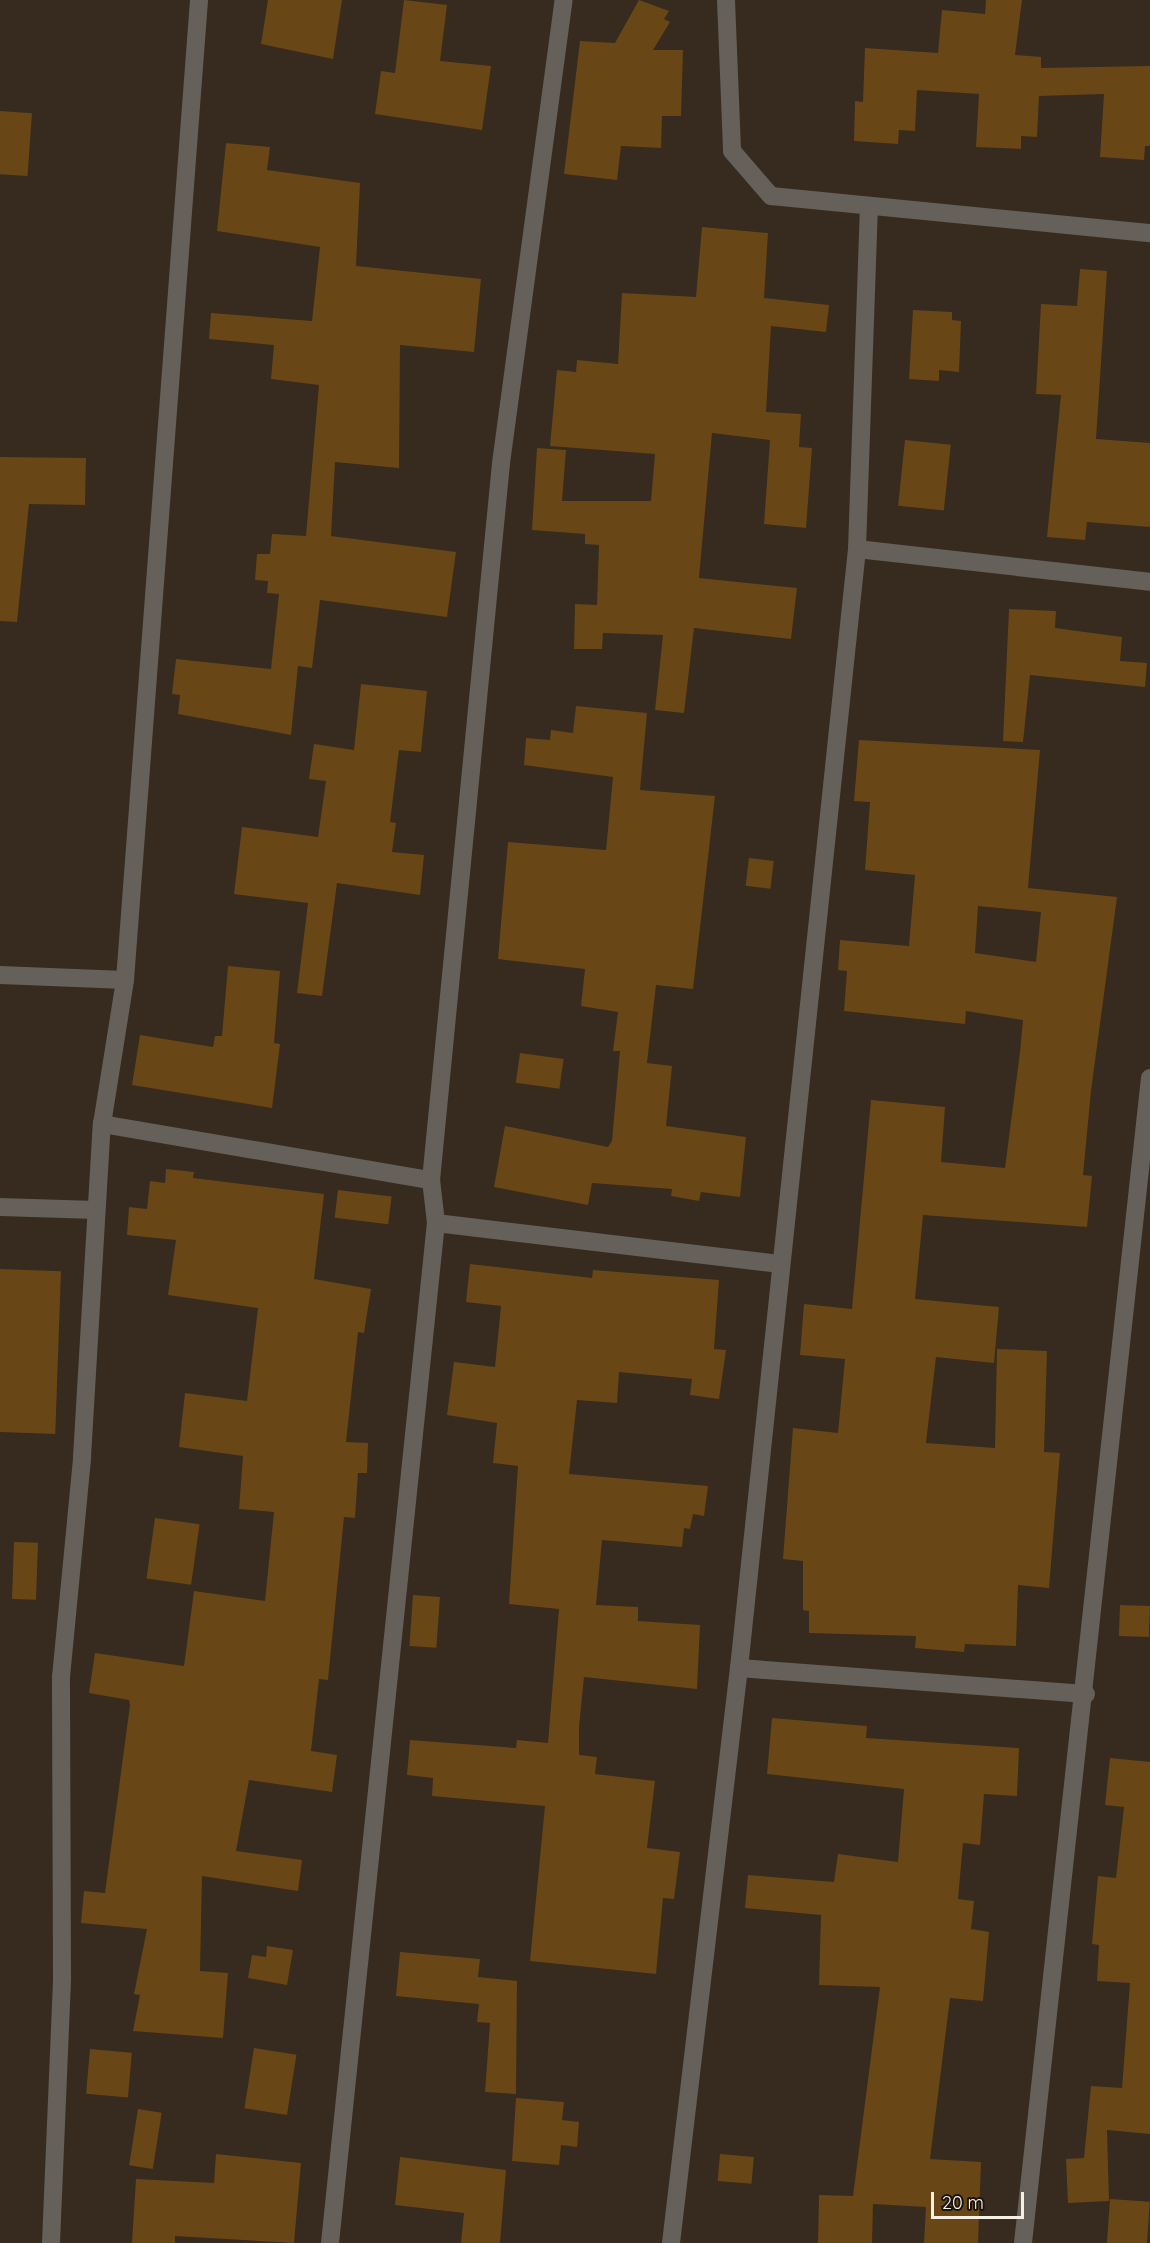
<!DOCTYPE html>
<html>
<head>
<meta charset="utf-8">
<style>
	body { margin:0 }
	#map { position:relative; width:1150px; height:2243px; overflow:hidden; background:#362b1e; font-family:Quicksand,sans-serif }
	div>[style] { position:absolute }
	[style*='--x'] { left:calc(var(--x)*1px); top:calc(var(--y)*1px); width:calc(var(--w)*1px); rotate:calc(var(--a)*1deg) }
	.building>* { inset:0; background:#694615; transform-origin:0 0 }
	.minor>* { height:18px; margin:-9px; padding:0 9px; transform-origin:9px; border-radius:9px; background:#656059 }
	span { translate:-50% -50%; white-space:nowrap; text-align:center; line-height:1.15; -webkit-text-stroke:6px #19140f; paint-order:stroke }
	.scale { position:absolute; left:931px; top:2192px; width:93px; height:27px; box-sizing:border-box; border:3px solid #f6efe6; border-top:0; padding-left:8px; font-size:18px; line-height:21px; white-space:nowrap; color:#f6efe6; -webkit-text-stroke:4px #19140f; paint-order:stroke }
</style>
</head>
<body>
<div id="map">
	<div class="building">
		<div style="clip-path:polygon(268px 0,342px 0,333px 59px,261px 44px)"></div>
		<div style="clip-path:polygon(404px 0,447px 5px,440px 61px,491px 66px,482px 130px,375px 114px,381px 71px,395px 73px)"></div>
		<div style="clip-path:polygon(639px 0,669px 11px,664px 19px,670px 22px,653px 50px,683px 50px,681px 116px,662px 116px,661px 148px,621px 146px,617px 180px,564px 174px,580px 41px,615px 43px)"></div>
		<div style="clip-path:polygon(986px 0,1022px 0,1015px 55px,1041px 57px,1041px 68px,1150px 66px,1150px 146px,1145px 146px,1144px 160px,1100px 157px,1104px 94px,1039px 96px,1037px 137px,1021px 136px,1021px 149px,976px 147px,979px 94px,917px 90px,915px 131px,899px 130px,898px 144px,854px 141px,855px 101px,863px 102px,865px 48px,938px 53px,942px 10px,985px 14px)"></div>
		<div style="left:0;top:111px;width:32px;height:63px;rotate:4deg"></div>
		<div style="clip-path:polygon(226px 143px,270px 147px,267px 170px,360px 183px,356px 266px,481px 279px,474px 352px,400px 345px,399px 468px,335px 462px,331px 536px,456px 552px,447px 617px,320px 600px,312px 668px,298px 666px,291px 735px,178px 714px,180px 695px,172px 694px,176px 659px,271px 669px,279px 594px,267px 593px,268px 581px,255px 580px,257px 554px,270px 554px,272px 534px,306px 536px,319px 385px,271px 379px,274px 345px,209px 339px,211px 313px,312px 321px,320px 247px,217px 231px)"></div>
		<div style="clip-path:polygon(702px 227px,768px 233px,764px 298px,829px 305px,826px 332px,771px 326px,766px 412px,801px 414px,799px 447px,812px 448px,806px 528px,764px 524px,770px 440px,712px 433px,699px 578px,797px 588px,791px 639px,694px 628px,684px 713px,655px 710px,663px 635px,603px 633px,602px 649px,574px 649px,575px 604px,597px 605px,599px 545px,585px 544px,585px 534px,532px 530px,537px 448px,566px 450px,562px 501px,651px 501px,655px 454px,550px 446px,557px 370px,576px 372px,577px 360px,618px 364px,622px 293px,696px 297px)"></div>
		<div style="clip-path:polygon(1080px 269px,1107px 271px,1096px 439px,1150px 443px,1150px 527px,1087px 522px,1085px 540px,1047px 537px,1061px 395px,1036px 394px,1041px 304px,1077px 306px)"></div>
		<div style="clip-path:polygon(913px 310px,952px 312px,952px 320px,961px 321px,959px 372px,939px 370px,939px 381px,909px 379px)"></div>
		<div style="left:905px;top:440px;width:46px;height:66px;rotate:6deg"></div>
		<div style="clip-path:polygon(0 457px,86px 458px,85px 505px,29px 504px,17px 622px,0 621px)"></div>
		<div style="clip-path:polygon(1009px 609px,1056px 611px,1055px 628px,1122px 637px,1120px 661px,1147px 663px,1145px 687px,1030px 675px,1023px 742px,1003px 741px)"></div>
		<div style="clip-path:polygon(361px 684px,427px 691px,421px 752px,399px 750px,390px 822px,396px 823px,392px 852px,424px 855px,420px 895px,337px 883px,322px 996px,297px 993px,308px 903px,234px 894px,242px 827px,318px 837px,326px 781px,309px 779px,314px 744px,354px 750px)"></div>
		<div style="clip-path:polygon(576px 706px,647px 713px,640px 790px,715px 796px,693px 989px,656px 985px,647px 1063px,672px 1066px,666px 1126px,746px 1137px,740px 1197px,701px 1192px,699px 1201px,671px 1196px,672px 1189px,592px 1183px,588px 1205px,494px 1187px,505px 1126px,608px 1147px,612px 1141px,620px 1051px,613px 1051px,618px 1012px,581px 1006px,585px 969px,498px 959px,508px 842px,606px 850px,613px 777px,524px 765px,526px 738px,550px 740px,551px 730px,573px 733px)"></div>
		<div style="clip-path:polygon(evenodd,859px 740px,1040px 750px,1028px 888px,1117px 897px,1091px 1091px,1083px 1175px,1092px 1176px,1087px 1227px,923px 1215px,915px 1299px,999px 1307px,994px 1363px,936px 1357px,926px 1443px,995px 1448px,997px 1349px,1047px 1351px,1044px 1452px,1060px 1453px,1049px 1588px,1018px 1585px,1016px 1646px,965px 1644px,964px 1652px,915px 1648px,916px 1636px,809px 1633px,809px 1611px,803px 1610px,803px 1561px,783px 1559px,793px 1428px,838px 1433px,845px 1359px,800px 1355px,804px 1304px,852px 1309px,871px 1100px,945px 1107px,941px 1162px,1005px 1168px,1020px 1052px,1023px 1020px,966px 1011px,965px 1024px,844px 1011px,847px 971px,838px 970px,840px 940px,909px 946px,915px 875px,865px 870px,870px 802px,854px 801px,859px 740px,978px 906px,1041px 912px,1036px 962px,975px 953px,978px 906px)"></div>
		<div style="left:749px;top:858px;width:25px;height:28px;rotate:7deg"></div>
		<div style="clip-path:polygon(228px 966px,280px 971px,274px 1043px,280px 1044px,272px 1108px,132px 1085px,140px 1035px,213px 1047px,215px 1036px,222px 1036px)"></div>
		<div style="left:520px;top:1053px;width:44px;height:30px;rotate:8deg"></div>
		<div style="clip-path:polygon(166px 1169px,194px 1172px,193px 1178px,324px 1194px,314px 1279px,371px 1289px,364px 1333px,358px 1332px,346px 1442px,368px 1443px,367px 1473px,358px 1473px,355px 1518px,344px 1517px,328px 1680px,319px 1679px,311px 1751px,337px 1755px,332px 1792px,249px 1780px,236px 1851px,302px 1860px,298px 1891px,202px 1876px,200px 1971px,228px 1973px,223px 2038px,133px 2031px,140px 1995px,134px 1994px,147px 1929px,81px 1923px,84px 1891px,105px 1893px,130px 1705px,129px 1700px,89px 1693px,95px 1653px,184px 1666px,194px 1591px,265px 1601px,274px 1512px,239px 1509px,243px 1456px,179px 1447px,185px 1393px,247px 1401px,258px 1308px,168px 1295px,176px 1240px,127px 1235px,129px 1207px,147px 1209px,150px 1181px,165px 1183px)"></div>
		<div style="left:338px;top:1190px;width:54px;height:28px;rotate:7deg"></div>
		<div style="clip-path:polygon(470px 1264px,592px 1278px,593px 1270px,719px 1280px,714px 1349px,726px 1350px,719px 1399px,690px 1395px,692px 1379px,619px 1372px,617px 1403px,577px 1400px,569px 1474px,708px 1486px,704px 1516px,693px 1514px,690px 1529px,684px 1528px,682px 1547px,602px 1540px,596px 1605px,638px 1607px,638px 1621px,700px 1625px,697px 1689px,584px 1677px,579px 1727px,579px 1755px,597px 1757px,595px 1774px,655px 1781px,647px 1848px,680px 1852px,674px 1899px,663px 1898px,656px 1974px,530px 1961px,545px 1806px,432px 1796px,433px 1778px,407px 1775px,410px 1740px,516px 1748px,517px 1740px,548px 1743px,559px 1609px,509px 1604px,518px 1466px,493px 1463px,497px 1423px,447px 1415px,454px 1362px,495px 1367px,501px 1306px,466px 1302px)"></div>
		<div style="left:0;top:1269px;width:61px;height:163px;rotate:2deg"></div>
		<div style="left:155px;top:1518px;width:45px;height:61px;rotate:8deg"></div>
		<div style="left:14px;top:1542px;width:24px;height:57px;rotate:2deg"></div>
		<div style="left:413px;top:1595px;width:27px;height:51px;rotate:4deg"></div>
		<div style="left:1120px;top:1605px;width:30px;height:31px;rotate:2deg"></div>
		<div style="clip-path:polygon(772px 1718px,867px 1726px,866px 1738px,1019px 1748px,1017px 1796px,984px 1794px,980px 1845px,963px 1843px,958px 1899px,974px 1901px,971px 1929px,989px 1932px,983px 2001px,950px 1998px,930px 2159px,981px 2162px,978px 2243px,924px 2243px,926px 2207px,873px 2204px,872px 2243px,818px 2243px,819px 2195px,853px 2196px,880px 1987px,819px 1985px,821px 1915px,745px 1908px,748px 1875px,834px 1882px,838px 1854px,898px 1862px,904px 1789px,767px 1774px)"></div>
		<div style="clip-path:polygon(1110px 1758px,1150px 1762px,1150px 2134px,1107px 2130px,1109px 2201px,1068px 2203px,1066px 2159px,1084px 2158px,1091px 2086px,1122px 2088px,1130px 1983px,1097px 1981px,1099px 1945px,1092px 1944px,1098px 1876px,1116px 1878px,1124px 1807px,1105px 1805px)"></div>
		<div style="clip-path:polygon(267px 1946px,293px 1950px,287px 1985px,248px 1978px,252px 1955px,266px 1957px)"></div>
		<div style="clip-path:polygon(400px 1952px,480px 1959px,478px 1977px,517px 1981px,516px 2094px,485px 2092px,490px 2023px,477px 2022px,479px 2004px,396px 1996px)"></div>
		<div style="left:254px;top:2048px;width:43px;height:61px;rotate:9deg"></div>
		<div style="left:90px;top:2049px;width:42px;height:45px;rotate:5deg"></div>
		<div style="clip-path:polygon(516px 2098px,564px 2102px,562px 2120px,579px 2122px,577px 2147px,561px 2145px,559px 2165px,512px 2161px)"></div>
		<div style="left:138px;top:2109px;width:24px;height:57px;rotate:9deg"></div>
		<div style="clip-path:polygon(216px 2154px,301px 2163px,294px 2243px,175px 2236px,175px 2243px,132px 2243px,136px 2179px,214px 2183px)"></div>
		<div style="left:720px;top:2154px;width:34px;height:27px;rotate:5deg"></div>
		<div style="clip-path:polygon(400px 2157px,506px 2170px,500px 2243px,461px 2243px,464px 2213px,395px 2205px)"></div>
		<div style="left:1110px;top:2199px;width:40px;height:44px;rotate:4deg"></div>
	</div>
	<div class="minor">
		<div style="--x:726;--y:0;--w:151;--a:87.7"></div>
		<div style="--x:732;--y:151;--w:60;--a:49.1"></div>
		<div style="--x:771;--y:196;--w:381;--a:5.6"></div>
		<div style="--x:857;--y:549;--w:295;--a:6.4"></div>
		<div style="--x:0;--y:975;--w:125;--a:2.3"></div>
		<div style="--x:102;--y:1124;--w:334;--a:9.7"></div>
		<div style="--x:0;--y:1207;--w:96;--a:1.8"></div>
		<div style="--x:436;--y:1223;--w:345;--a:6.8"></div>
		<div style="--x:739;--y:1668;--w:348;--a:4.3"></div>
		<div style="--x:51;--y:2243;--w:266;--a:-87.6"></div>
		<div style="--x:62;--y:1977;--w:300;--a:-90.2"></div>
		<div style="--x:61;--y:1677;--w:221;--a:-84.5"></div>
		<div style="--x:82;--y:1457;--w:334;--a:-86.6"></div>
		<div style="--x:102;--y:1124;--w:146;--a:-80.9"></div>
		<div style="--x:125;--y:980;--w:983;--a:-85.68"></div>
		<div style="--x:330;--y:2243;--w:1025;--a:-84.07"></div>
		<div style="--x:436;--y:1223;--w:43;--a:-96.6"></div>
		<div style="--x:431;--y:1180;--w:720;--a:-84.42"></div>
		<div style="--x:501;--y:463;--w:467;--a:-82.3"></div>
		<div style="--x:671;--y:2243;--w:579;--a:-83.26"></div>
		<div style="--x:739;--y:1668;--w:1125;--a:-83.98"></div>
		<div style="--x:857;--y:549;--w:341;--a:-88"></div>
		<div style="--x:1023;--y:2243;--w:1172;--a:-83.78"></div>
	</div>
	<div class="scale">20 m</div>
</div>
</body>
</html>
